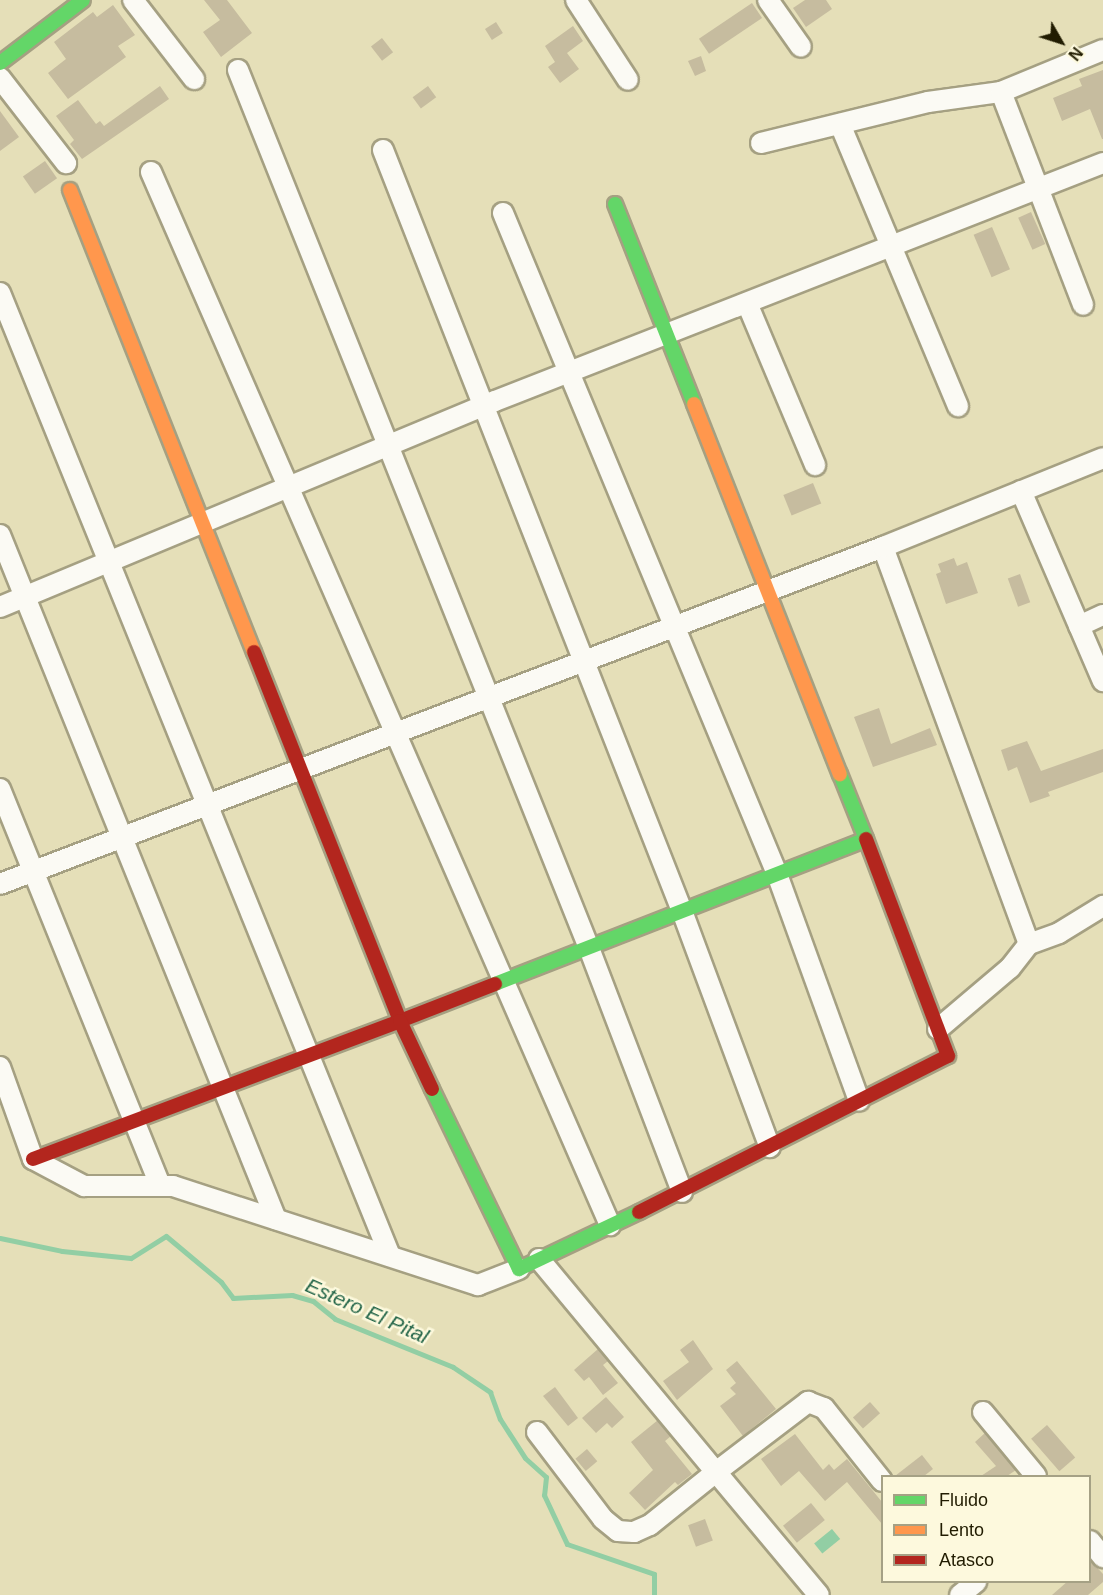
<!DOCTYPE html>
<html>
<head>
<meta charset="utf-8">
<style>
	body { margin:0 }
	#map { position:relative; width:1103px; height:1595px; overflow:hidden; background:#e5dfb8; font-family:Helvetica,sans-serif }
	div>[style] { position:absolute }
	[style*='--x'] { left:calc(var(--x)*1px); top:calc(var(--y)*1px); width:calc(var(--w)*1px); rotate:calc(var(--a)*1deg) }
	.water>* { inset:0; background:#92cea4; transform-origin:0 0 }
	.stream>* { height:5px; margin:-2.5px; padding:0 2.5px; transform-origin:2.5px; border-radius:2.5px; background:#92cea4 }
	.building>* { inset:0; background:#c6bc9f; transform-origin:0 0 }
	.roads { filter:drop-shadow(2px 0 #a5a082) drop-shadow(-2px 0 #a5a082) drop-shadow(0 2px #a5a082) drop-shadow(0 -2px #a5a082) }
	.street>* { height:20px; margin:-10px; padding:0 10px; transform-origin:10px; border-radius:10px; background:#fbfaf4 }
	.fast>* { height:14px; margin:-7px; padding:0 7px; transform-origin:7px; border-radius:7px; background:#63d668 }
	.slow>* { height:14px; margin:-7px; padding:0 7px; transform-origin:7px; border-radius:7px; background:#ff974d }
	.jam>* { height:14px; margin:-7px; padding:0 7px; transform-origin:7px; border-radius:7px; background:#b3261e }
	span { translate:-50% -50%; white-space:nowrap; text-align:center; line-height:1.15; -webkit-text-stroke:5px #fdf9dd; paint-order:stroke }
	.water-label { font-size:21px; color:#236548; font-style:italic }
	.legend { position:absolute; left:881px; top:1475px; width:210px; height:108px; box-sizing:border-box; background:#fdf9dd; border:2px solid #a5a185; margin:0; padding:8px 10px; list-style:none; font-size:18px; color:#211c01 }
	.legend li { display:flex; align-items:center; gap:12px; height:30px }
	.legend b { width:30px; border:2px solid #a5a185 }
	.north { position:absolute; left:1031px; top:12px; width:60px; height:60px; -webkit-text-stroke:4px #fdf9dd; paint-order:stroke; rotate:129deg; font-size:16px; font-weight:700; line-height:24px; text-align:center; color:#211c01 }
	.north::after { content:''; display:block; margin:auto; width:21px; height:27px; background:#211c01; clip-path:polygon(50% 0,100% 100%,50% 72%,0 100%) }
</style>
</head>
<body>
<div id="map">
	<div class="water">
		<div style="left:832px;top:1529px;width:13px;height:23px;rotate:51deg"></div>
	</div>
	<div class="stream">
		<div style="--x:0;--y:1238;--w:63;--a:11.8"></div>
		<div style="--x:62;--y:1251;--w:69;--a:5.8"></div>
		<div style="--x:131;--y:1258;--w:41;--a:-32.2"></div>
		<div style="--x:166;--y:1236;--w:72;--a:39.9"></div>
		<div style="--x:221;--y:1282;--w:20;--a:53"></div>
		<div style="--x:233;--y:1298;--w:59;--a:-2.9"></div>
		<div style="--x:292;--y:1295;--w:22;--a:16"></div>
		<div style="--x:313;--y:1301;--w:28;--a:39"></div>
		<div style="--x:335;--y:1319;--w:127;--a:22.1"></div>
		<div style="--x:453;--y:1367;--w:45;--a:34"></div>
		<div style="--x:490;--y:1392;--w:29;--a:70"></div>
		<div style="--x:500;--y:1419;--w:46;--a:57.3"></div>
		<div style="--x:525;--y:1458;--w:28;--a:42"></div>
		<div style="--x:546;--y:1477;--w:18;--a:96"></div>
		<div style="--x:544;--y:1495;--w:54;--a:64.9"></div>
		<div style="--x:567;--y:1544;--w:92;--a:19"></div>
		<div style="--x:654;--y:1574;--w:21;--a:90"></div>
	</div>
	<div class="building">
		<div style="clip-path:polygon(204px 0,227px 0,252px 33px,221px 57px,203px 32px,220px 20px)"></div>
		<div style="clip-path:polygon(805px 0,826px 0,832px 9px,806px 27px,793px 8px)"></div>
		<div style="left:752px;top:3px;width:18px;height:64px;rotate:56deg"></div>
		<div style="clip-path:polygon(113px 5px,135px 35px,118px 46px,126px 57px,68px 99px,48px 73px,66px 59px,54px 42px,93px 12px,97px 17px)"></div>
		<div style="left:496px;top:22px;width:13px;height:13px;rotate:58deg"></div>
		<div style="clip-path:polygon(573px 26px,583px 41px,567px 53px,579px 69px,560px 83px,548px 67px,555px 62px,545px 46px)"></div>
		<div style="left:382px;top:38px;width:18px;height:14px;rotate:52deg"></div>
		<div style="clip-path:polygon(701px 56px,706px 71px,695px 76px,688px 61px)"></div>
		<div style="clip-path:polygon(1103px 70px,1103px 139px,1102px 139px,1090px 109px,1062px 121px,1053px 98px,1082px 86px,1079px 79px)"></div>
		<div style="clip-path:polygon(160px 86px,169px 99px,82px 159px,70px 144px,74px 140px,56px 116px,78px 100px,96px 124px,100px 121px,104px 126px)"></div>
		<div style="left:428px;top:86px;width:14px;height:19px;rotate:54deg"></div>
		<div style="clip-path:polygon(0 111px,19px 137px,0 151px)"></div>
		<div style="left:45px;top:161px;width:21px;height:27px;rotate:55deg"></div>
		<div style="left:1031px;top:212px;width:35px;height:14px;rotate:66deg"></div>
		<div style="left:992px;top:227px;width:46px;height:20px;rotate:67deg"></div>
		<div style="left:813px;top:483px;width:22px;height:32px;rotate:68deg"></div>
		<div style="clip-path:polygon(954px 558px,957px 566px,967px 562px,978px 593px,946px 604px,936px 574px,941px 572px,938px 564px)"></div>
		<div style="left:1020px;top:574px;width:30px;height:13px;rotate:70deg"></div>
		<div style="clip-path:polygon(879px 708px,891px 744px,930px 728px,937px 745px,873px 767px,854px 717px)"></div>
		<div style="clip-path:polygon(1027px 741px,1041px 771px,1103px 749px,1103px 772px,1048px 792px,1050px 796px,1030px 803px,1017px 767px,1008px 771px,1001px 750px)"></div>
		<div style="clip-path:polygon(693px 1340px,713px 1369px,677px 1400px,663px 1381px,689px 1362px,680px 1350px)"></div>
		<div style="clip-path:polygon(598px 1349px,608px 1361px,603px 1365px,618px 1383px,603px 1395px,589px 1377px,584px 1381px,574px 1370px)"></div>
		<div style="clip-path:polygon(737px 1361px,776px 1409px,743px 1436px,720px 1406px,736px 1394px,730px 1388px,736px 1383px,726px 1370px)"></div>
		<div style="clip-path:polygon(555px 1387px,578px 1418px,568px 1426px,543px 1396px)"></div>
		<div style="clip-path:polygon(606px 1397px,624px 1417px,612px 1428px,607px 1423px,596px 1433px,582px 1418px)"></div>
		<div style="left:870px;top:1402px;width:15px;height:23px;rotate:48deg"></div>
		<div style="clip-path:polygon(658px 1420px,671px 1436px,665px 1441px,692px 1474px,678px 1485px,675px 1482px,645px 1510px,629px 1493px,653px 1470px,631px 1442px)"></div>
		<div style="left:1047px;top:1425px;width:43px;height:21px;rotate:49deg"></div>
		<div style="clip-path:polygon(985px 1433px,1016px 1470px,1007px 1476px,981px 1476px,996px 1466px,975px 1442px)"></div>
		<div style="clip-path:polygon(795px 1434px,823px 1470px,829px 1464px,834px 1470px,847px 1459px,882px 1502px,882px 1524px,847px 1482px,825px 1501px,799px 1471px,781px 1486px,761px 1459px)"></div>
		<div style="left:587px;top:1449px;width:16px;height:15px;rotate:50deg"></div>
		<div style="clip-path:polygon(922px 1455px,933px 1469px,924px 1476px,895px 1476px)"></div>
		<div style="left:811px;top:1503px;width:22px;height:36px;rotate:51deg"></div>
		<div style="left:705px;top:1519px;width:23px;height:18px;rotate:70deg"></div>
		<div style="clip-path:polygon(1089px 1559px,1103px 1574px,1103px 1582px,1088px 1595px,1052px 1595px,1068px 1581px,1089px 1581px)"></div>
	</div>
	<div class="roads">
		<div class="street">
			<div style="--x:133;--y:0;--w:100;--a:52.3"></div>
			<div style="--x:576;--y:0;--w:95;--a:57"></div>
			<div style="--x:768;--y:0;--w:57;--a:54.9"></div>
			<div style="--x:238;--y:70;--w:946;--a:68.21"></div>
			<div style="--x:589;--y:948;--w:261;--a:69.1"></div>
			<div style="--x:0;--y:78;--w:108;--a:52.2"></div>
			<div style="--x:1001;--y:92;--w:110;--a:-22.4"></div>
			<div style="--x:840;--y:124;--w:306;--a:67.3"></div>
			<div style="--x:761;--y:143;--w:172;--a:-13.8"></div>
			<div style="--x:928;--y:102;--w:74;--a:-7.8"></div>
			<div style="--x:1001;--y:92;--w:228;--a:68.9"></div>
			<div style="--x:383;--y:150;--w:818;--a:68.55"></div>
			<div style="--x:682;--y:911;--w:252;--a:69.6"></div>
			<div style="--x:151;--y:172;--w:1149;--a:66.45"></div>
			<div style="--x:503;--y:213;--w:716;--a:67.48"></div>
			<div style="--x:777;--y:874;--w:241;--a:70.1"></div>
			<div style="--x:0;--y:293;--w:1039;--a:67.95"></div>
			<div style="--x:747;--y:303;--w:176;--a:67.2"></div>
			<div style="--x:1021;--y:491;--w:207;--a:66.7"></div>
			<div style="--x:0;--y:535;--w:738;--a:68.03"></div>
			<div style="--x:0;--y:607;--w:536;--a:-22.6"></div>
			<div style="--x:495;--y:401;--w:653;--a:-21.38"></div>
			<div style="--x:1079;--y:626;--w:26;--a:-25"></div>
			<div style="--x:0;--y:789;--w:428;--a:68"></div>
			<div style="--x:0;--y:884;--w:945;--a:-20.89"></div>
			<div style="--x:1029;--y:944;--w:423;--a:-110.2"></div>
			<div style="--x:883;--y:547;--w:237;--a:-22"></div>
			<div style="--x:938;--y:1029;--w:94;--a:-40.3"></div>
			<div style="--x:1010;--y:968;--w:31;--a:-52"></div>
			<div style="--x:1029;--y:944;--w:32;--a:-20"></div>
			<div style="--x:1059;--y:933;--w:52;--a:-31.5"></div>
			<div style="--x:0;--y:1067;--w:98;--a:70.3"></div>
			<div style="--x:33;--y:1159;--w:58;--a:27.9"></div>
			<div style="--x:84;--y:1186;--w:89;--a:0"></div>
			<div style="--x:173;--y:1186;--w:321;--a:18"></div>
			<div style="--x:478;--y:1285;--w:44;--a:-21.3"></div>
			<div style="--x:539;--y:1259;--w:277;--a:50.3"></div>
			<div style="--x:716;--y:1472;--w:116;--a:-37.3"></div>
			<div style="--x:808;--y:1402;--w:17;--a:21"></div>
			<div style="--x:824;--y:1408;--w:93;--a:51.5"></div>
			<div style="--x:983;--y:1412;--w:83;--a:50.4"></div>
			<div style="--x:537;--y:1432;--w:109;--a:52.8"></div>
			<div style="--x:603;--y:1519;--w:19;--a:39"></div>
			<div style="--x:618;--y:1531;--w:16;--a:4"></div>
			<div style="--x:634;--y:1532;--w:17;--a:-24"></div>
			<div style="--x:650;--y:1525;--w:85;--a:-38.8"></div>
			<div style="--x:716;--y:1472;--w:160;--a:50.1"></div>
			<div style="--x:1090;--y:1541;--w:21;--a:51"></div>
			<div style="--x:960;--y:1595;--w:21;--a:-39"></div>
		</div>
		<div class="fast">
			<div style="--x:0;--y:63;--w:104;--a:-37.2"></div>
			<div style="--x:615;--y:204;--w:215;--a:68.4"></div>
			<div style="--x:495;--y:984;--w:398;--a:-21.3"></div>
			<div style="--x:866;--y:839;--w:70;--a:-111.8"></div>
			<div style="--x:432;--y:1089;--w:200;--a:64.2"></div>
			<div style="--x:519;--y:1269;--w:133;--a:-25.4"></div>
		</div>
		<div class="slow">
			<div style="--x:70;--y:190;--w:497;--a:68.3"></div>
			<div style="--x:694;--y:404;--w:398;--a:68.5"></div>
		</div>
		<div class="jam">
			<div style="--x:254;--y:652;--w:397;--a:68.4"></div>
			<div style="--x:400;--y:1021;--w:102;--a:-21.3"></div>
			<div style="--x:33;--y:1159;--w:392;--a:-20.6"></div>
			<div style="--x:400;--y:1021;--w:75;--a:64.8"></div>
			<div style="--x:639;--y:1212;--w:346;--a:-26.8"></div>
			<div style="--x:948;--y:1056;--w:232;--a:-110.7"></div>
		</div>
	</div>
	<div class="water-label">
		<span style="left:367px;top:1311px;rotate:24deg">Estero El Pital</span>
	</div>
	<ul class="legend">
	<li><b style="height:8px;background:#63d668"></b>Fluido</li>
	<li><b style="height:8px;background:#ff974d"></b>Lento</li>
	<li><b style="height:8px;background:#b3261e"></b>Atasco</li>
	</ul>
	<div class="north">N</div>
</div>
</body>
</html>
